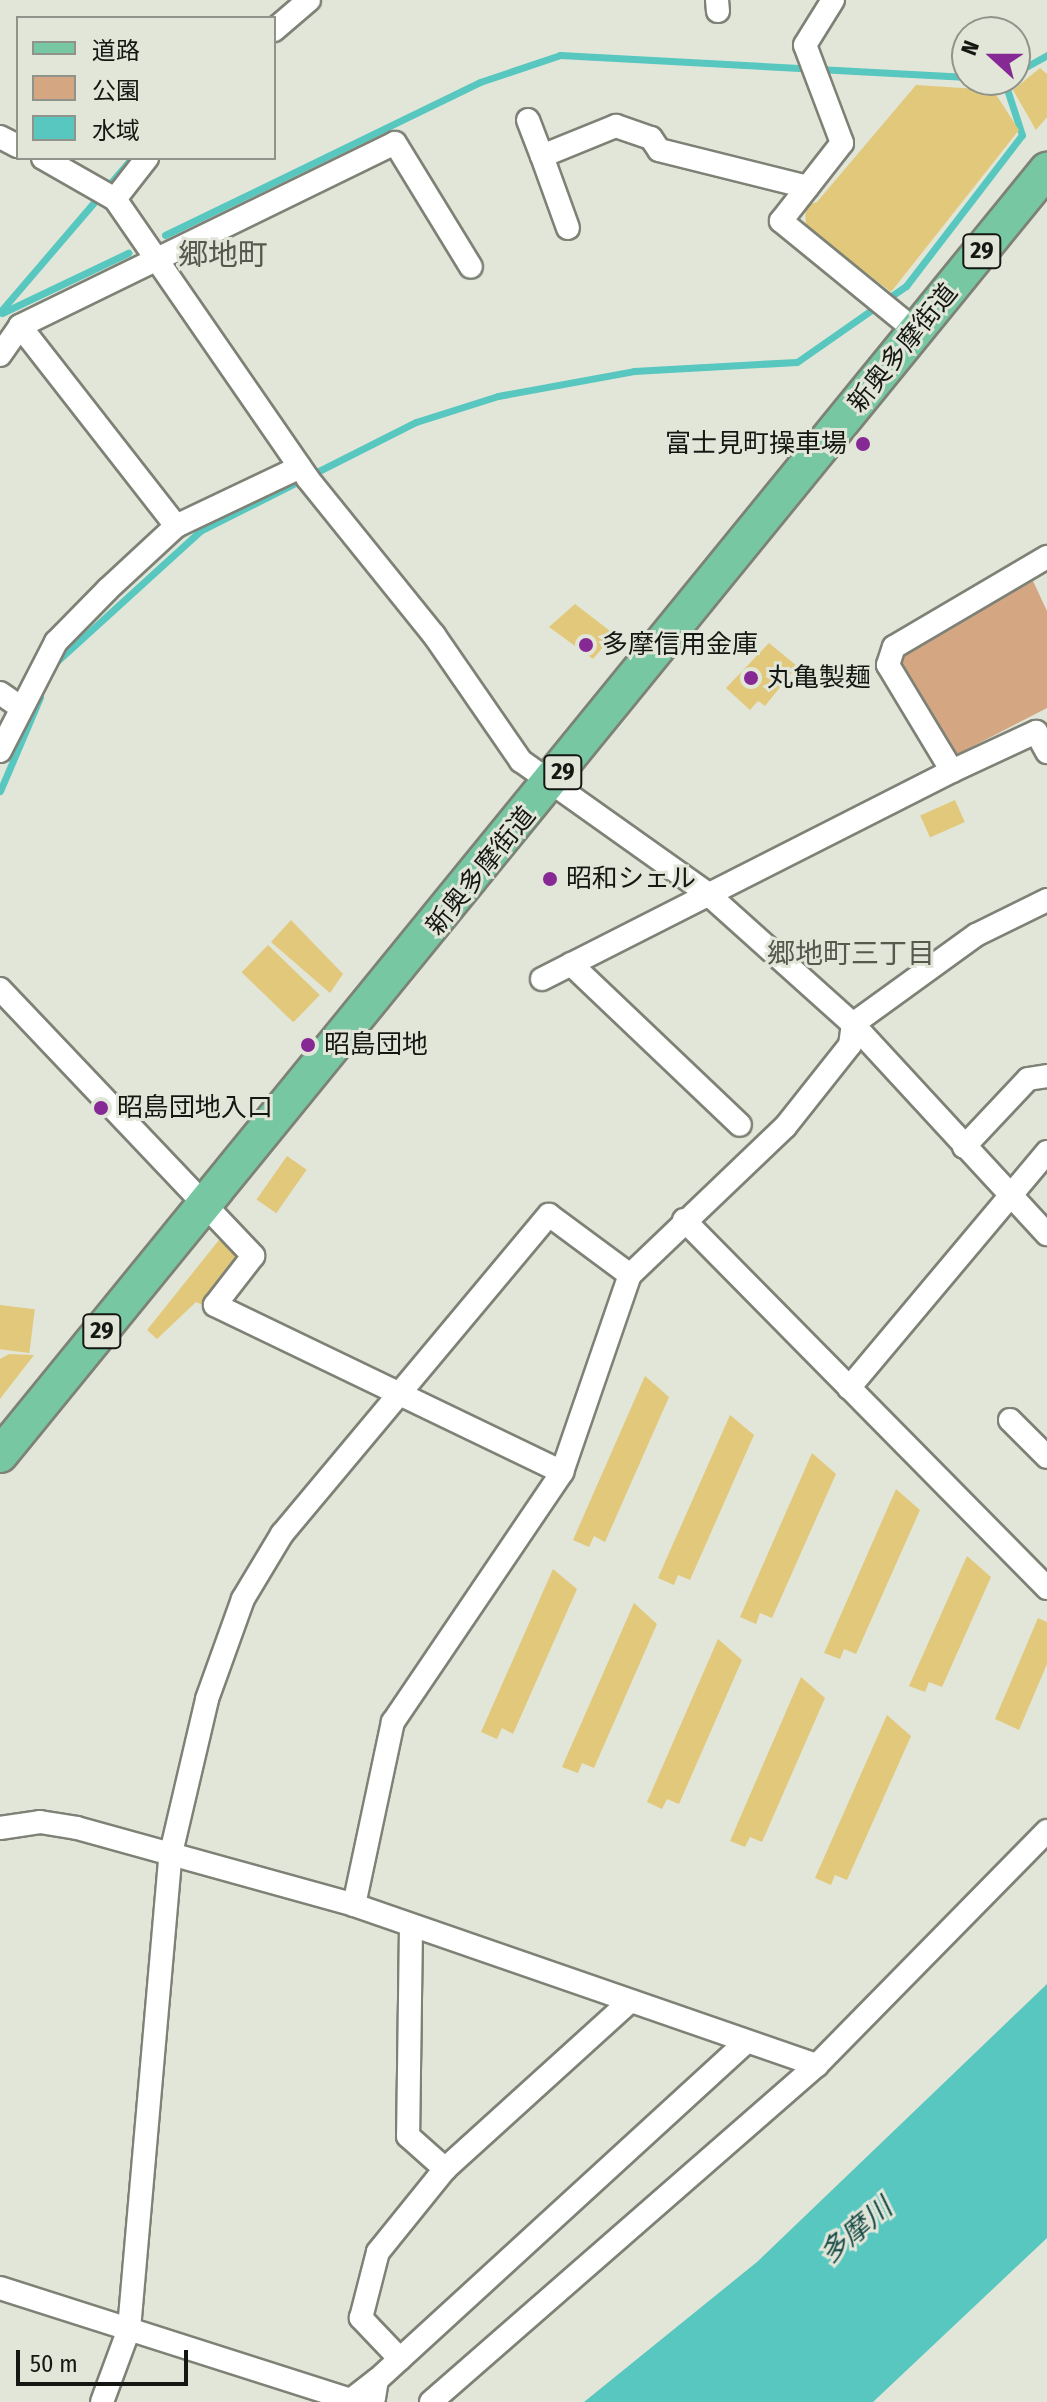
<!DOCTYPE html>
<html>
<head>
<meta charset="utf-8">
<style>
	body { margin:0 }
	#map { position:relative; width:1047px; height:2402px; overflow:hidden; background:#e1e6d9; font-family:"Fira Sans Condensed","Noto Sans JP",sans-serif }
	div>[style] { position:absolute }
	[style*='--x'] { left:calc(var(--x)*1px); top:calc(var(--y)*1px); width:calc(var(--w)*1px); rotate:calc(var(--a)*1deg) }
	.green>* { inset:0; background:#d4a682 }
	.water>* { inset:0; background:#57c7bf }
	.stream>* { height:7px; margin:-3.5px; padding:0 3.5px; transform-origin:3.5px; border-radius:3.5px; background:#57c7bf }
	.building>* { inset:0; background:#e2c87a; transform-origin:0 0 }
	.roads { filter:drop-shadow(2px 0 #7e8276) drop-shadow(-2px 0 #7e8276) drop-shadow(0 2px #7e8276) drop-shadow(0 -2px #7e8276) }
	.street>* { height:22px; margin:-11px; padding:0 11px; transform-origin:11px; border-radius:11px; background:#fff }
	.primary>* { height:34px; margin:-17px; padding:0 17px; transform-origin:17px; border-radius:17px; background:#76c7a2 }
	.dots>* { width:22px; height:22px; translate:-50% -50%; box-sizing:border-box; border:4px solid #e1e6d9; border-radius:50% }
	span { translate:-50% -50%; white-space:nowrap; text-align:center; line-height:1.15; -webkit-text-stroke:6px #e1e6d9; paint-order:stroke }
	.shield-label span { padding:2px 6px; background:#e1e6d9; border:2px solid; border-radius:6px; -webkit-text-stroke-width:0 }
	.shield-label { font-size:24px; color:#151712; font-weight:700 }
	.street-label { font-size:26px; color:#151712 }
	.poi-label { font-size:26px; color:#151712 }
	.right { translate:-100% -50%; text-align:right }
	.left { translate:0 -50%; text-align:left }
	.neighbourhood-label { font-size:28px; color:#55594e }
	.water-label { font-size:28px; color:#184a46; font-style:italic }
	.quarter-label { font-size:30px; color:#55594e }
	.legend { position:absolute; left:16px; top:16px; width:260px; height:144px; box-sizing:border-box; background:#e1e6d9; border:2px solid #8f9389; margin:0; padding:10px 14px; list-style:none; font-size:24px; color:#151712 }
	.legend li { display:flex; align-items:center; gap:16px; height:40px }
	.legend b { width:40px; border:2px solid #8f9389 }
	.north { position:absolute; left:951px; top:16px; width:80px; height:80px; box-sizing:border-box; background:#e1e6d9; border:2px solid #8f9389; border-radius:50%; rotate:291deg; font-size:22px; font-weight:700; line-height:32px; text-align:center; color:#151712 }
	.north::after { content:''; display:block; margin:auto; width:28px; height:36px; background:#862994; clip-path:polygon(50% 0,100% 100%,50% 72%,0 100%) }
	.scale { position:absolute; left:16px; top:2350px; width:172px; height:36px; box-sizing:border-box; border:4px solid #151712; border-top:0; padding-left:10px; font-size:24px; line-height:28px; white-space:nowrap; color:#151712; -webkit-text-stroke:6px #e1e6d9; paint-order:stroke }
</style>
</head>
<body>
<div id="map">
	<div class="green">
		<div style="clip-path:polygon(1033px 581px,1047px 611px,1047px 708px,956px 755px,900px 663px,905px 650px)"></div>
	</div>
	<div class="water">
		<div style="clip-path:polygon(1047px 1984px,1047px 2238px,873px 2402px,584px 2402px,757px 2262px)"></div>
	</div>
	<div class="stream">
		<div style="--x:1015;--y:73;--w:37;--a:-29"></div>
		<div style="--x:165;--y:235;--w:350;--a:-25.9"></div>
		<div style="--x:480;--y:82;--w:84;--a:-18.6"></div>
		<div style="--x:560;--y:55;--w:408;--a:3.1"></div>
		<div style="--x:0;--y:312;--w:203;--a:-49.4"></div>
		<div style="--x:2;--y:313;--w:140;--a:-25.5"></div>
		<div style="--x:54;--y:664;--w:197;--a:-42.3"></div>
		<div style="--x:200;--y:531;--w:242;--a:-26.8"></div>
		<div style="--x:416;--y:422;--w:86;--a:-17.6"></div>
		<div style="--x:498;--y:396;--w:138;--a:-10.4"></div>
		<div style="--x:634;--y:371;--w:163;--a:-3.2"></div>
		<div style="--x:797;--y:362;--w:133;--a:-34.9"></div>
		<div style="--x:906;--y:286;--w:190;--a:-52.5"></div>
		<div style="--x:1022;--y:135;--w:58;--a:-108.1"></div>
		<div style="--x:0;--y:791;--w:102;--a:-66.9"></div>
	</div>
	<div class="building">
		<div style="clip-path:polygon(1040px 68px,1047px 74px,1047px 117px,1036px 130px,1013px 90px)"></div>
		<div style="clip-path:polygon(916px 85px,993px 90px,1019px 130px,891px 292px,806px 226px,805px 206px,817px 202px)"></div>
		<div style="clip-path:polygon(575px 604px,614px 634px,593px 659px,549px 627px)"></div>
		<div style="clip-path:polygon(769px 643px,797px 666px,765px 706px,758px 701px,750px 710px,726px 688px)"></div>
		<div style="left:955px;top:800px;width:24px;height:38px;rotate:66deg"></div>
		<div style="clip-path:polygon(291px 920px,343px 974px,330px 993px,271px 942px)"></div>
		<div style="left:268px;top:945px;width:72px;height:38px;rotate:44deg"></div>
		<div style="left:287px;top:1156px;width:24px;height:53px;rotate:35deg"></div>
		<div style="clip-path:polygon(219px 1240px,241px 1256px,203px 1305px,196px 1302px,157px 1339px,147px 1330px)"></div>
		<div style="left:0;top:1305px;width:35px;height:44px;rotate:7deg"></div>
		<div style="clip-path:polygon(9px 1354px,34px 1355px,0 1399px,0 1359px)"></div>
		<div style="clip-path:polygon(645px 1376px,669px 1397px,605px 1542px,594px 1536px,589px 1547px,573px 1540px)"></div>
		<div style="clip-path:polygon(730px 1415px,754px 1435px,690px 1580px,678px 1575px,674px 1585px,658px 1578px)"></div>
		<div style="clip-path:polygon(812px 1453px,836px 1474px,772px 1618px,760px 1613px,756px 1624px,740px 1617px)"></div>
		<div style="clip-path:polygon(896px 1489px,920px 1510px,856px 1654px,844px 1649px,840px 1659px,824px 1653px)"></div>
		<div style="clip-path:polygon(967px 1556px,991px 1577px,942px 1687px,929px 1682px,925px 1692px,909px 1686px)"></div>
		<div style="clip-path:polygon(553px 1569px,577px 1589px,513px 1734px,502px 1728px,497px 1739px,481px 1732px)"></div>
		<div style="clip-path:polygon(634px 1603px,657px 1624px,594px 1768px,582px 1763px,578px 1773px,562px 1767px)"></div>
		<div style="clip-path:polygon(1038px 1618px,1047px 1622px,1047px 1664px,1019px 1730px,995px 1719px)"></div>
		<div style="clip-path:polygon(718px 1639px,742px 1660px,679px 1804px,667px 1799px,662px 1809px,647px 1802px)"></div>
		<div style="clip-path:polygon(801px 1677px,825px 1698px,762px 1842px,750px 1837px,745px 1847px,730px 1841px)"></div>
		<div style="clip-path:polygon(887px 1715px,911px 1736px,847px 1880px,835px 1875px,831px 1885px,815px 1878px)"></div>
	</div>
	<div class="roads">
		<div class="street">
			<div style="--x:717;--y:0;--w:11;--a:85"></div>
			<div style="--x:833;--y:0;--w:53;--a:121.9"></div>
			<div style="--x:805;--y:45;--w:105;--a:69.3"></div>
			<div style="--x:842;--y:143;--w:99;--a:128"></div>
			<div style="--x:781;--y:221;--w:174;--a:39.2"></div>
			<div style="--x:274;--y:30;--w:46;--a:-40.6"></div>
			<div style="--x:528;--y:120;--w:39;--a:69"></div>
			<div style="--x:0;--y:137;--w:20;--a:27"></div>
			<div style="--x:43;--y:158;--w:83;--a:29.7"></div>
			<div style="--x:115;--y:199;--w:340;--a:55.4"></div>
			<div style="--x:308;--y:479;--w:201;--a:51.1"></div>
			<div style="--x:434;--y:635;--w:153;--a:55.4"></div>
			<div style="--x:521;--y:761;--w:229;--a:35.4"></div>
			<div style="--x:708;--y:894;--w:195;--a:41.9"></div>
			<div style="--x:853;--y:1024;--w:286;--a:47.3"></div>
			<div style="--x:115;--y:199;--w:52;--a:-52"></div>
			<div style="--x:568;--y:228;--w:77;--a:-109.9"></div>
			<div style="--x:542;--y:156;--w:80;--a:-22.1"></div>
			<div style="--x:616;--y:126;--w:37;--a:19"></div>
			<div style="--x:651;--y:138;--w:14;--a:56"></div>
			<div style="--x:659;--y:150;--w:153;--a:14"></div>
			<div style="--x:20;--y:326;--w:254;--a:52"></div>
			<div style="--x:0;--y:355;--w:35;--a:-55"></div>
			<div style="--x:20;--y:326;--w:417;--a:-26"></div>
			<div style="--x:395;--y:143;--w:145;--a:58.5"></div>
			<div style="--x:0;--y:693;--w:21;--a:35"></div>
			<div style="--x:0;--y:751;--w:123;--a:-62.8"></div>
			<div style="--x:56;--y:642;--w:74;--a:-45.5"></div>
			<div style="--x:108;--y:589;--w:93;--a:-42.8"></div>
			<div style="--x:176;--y:526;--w:137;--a:-25.4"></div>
			<div style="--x:952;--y:771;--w:93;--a:-24.9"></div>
			<div style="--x:1036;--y:732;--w:23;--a:61"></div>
			<div style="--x:571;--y:964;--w:233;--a:43.6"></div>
			<div style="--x:542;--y:979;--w:460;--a:-26.9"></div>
			<div style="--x:952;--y:771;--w:124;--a:-121.1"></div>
			<div style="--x:888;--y:665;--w:19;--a:-72"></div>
			<div style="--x:894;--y:647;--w:178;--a:-30.5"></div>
			<div style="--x:0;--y:989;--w:368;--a:46.5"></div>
			<div style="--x:253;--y:1256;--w:62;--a:127.8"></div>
			<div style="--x:215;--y:1305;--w:385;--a:25.7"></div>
			<div style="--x:964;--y:1147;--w:93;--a:-46.7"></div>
			<div style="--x:1028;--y:1079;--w:19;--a:-9"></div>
			<div style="--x:684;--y:1220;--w:517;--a:45.39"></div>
			<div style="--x:849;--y:1388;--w:308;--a:-50"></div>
			<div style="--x:1010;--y:1420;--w:52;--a:45"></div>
			<div style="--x:0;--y:1828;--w:40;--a:-8.5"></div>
			<div style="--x:40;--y:1822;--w:37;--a:9"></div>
			<div style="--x:77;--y:1828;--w:288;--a:15.5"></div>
			<div style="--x:354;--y:1905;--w:490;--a:19.1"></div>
			<div style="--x:354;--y:1905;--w:187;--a:-78"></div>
			<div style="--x:393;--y:1722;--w:302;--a:-55.9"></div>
			<div style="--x:562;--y:1472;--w:208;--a:-71"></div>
			<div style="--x:630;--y:1275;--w:214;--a:-43.7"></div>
			<div style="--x:785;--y:1127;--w:105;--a:-51.6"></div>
			<div style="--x:850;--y:1045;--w:21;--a:-82"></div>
			<div style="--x:853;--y:1024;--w:152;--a:-35.9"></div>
			<div style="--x:976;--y:935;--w:79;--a:-26.2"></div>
			<div style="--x:411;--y:1927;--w:209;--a:90.8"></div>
			<div style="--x:408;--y:2136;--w:50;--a:41.7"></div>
			<div style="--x:445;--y:2169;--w:244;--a:-42.2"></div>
			<div style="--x:0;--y:2288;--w:368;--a:17.7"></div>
			<div style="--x:351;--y:2400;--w:33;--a:-38"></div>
			<div style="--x:400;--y:2359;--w:57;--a:-133.6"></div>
			<div style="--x:361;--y:2318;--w:68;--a:-75.6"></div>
			<div style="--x:378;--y:2252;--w:107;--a:-51.1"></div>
			<div style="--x:374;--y:2398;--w:18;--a:-81"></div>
			<div style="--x:377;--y:2380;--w:500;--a:-42.49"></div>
			<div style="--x:102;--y:2402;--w:78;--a:-69.7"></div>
			<div style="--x:129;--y:2329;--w:478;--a:-85"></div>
			<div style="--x:171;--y:1853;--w:158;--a:-76.8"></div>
			<div style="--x:207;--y:1699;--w:106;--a:-70.2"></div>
			<div style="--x:243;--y:1599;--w:76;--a:-59"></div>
			<div style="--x:282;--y:1534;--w:416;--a:-50.1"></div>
			<div style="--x:549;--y:1215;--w:101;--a:36.5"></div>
			<div style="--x:431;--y:2402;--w:512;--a:-41.12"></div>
			<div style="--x:817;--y:2065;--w:328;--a:-45.5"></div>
		</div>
		<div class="primary">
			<div style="--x:0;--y:1455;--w:1658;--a:-50.83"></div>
		</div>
	</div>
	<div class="dots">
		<div style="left:863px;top:444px;background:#862994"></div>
		<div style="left:586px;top:645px;background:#862994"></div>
		<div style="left:751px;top:678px;background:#862994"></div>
		<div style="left:550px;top:879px;background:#862994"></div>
		<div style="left:308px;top:1045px;background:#862994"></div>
		<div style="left:101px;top:1108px;background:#862994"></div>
	</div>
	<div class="shield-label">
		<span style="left:982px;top:251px">29</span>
		<span style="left:563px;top:772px">29</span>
		<span style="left:102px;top:1331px">29</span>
	</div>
	<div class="street-label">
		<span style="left:903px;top:348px;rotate:-51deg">新奥多摩街道</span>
		<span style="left:481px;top:871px;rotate:-51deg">新奥多摩街道</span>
	</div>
	<div class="poi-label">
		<span class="right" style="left:847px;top:444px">富士見町操車場</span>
		<span class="left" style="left:602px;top:645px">多摩信用金庫</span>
		<span class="left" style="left:767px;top:678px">丸亀製麺</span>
		<span class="left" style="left:566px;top:879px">昭和シェル</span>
		<span class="left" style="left:324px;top:1045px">昭島団地</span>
		<span class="left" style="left:117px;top:1108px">昭島団地入口</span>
	</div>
	<div class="neighbourhood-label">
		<span style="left:851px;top:954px">郷地町三丁目</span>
	</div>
	<div class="water-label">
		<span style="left:856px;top:2231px;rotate:-40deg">多摩川</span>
	</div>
	<div class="quarter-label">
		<span style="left:223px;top:255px">郷地町</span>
	</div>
	<ul class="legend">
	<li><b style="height:10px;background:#76c7a2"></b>道路</li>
	<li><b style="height:22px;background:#d4a682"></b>公園</li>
	<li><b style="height:22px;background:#57c7bf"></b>水域</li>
	</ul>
	<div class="north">N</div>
	<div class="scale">50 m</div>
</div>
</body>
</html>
